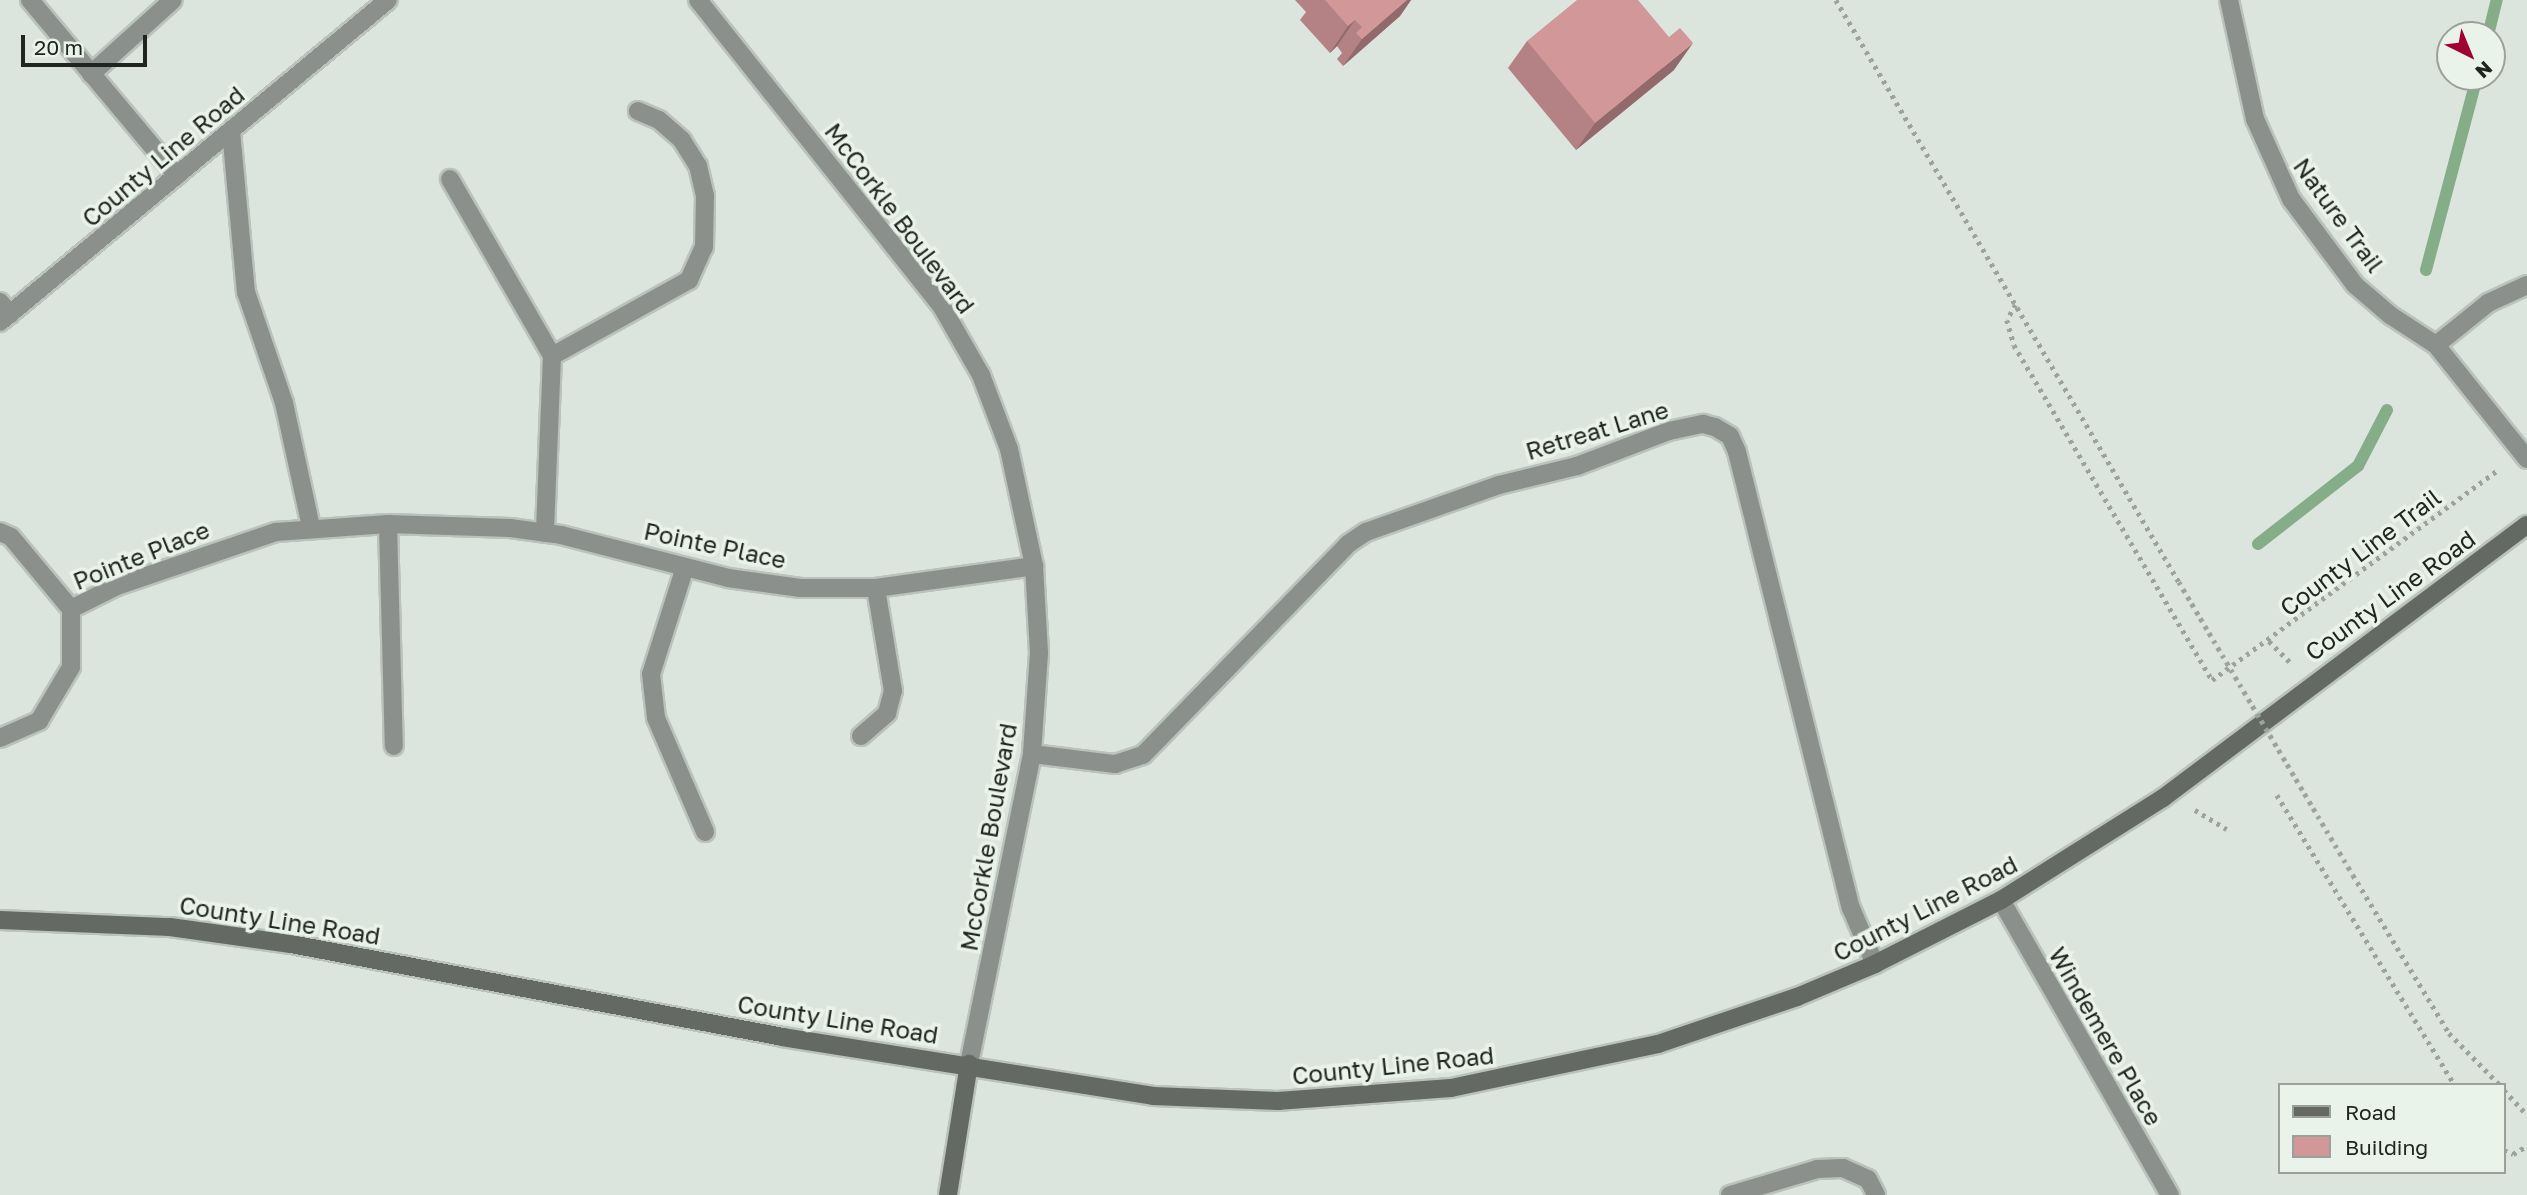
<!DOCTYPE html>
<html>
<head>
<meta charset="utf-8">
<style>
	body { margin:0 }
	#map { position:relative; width:2527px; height:1195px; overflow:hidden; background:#dce5dd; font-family:"Golos Text",sans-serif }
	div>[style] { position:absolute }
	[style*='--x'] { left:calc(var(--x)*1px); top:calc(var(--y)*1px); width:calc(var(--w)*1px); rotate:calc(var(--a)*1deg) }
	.stream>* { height:12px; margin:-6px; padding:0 6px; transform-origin:6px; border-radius:6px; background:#84ad88 }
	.path>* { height:4.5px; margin-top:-2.25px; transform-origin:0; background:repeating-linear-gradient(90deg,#9ca39c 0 3.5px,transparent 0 8.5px) }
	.roads { filter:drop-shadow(2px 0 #bac2bb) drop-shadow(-2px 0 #bac2bb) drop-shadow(0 2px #bac2bb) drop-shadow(0 -2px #bac2bb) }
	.lane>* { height:18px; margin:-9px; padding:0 9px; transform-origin:9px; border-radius:9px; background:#8c908d }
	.street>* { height:18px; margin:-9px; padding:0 9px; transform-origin:9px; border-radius:9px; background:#8c908d }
	.secondary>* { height:18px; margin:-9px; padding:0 9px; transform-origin:9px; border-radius:9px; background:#646964 }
	.path-bridge>* { height:4.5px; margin-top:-2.25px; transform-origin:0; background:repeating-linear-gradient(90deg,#9ca39c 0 3.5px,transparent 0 8.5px) }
	.wall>* { inset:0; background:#b48284 }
	.shaded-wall>* { inset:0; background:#926a6b }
	.building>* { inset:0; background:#d19799 }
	span { translate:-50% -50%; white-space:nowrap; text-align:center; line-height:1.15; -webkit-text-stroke:7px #e9f3ea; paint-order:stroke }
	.street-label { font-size:24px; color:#212521 }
	.legend { position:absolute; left:2278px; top:1083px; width:228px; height:91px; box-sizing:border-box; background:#e9f3ea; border:2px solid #99a19a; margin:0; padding:9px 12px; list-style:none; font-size:21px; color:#212521 }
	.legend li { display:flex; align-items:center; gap:14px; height:35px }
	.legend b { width:35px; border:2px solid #99a19a }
	.north { position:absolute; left:2436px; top:21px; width:70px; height:70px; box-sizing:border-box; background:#e9f3ea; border:2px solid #99a19a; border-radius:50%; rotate:137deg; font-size:19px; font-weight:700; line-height:28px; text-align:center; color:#212521 }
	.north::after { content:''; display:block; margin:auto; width:24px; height:32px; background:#a10130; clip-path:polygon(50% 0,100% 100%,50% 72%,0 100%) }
	.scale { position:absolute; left:21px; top:35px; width:126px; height:32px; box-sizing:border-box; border:4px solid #212521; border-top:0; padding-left:9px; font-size:21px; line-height:24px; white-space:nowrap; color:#212521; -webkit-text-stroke:5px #e9f3ea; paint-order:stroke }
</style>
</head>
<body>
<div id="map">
	<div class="stream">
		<div style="--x:2488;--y:35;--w:36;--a:-76"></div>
		<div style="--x:2426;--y:270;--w:200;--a:-75.2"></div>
		<div style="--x:2258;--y:544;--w:127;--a:-38"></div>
		<div style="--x:2358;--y:466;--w:63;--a:-62.6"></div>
	</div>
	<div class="path">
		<div style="--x:1836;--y:0;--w:676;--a:59.49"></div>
		<div style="--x:2016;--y:305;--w:17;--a:121"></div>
		<div style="--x:2007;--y:320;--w:26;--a:74"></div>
		<div style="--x:2014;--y:345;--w:389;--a:59.4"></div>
		<div style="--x:2212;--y:680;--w:355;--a:-36.3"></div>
		<div style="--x:2269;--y:641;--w:34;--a:45"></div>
		<div style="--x:2277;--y:795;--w:340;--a:58.5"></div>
		<div style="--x:2195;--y:810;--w:37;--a:31"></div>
		<div style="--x:2353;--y:875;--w:185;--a:58.7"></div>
		<div style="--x:2449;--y:1033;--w:73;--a:45.6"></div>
		<div style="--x:2504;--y:1090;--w:34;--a:47"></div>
		<div style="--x:2504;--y:1150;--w:10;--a:24"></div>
		<div style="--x:2513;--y:1154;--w:16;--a:-30"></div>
	</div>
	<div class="roads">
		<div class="lane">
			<div style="--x:30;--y:0;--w:229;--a:50.1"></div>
			<div style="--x:91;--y:74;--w:110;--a:-42.1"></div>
			<div style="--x:0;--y:302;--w:16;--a:50"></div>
			<div style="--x:685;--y:567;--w:112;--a:107.6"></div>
			<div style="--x:651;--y:674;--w:44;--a:83.5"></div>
			<div style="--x:656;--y:718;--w:124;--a:66.7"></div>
			<div style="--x:861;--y:736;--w:35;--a:-41"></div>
			<div style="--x:887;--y:713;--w:23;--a:-75"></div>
			<div style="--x:893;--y:691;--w:104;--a:-99.4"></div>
			<div style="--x:1730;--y:1195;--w:91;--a:-16.6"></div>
			<div style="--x:1817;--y:1169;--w:26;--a:-2"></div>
			<div style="--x:1843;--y:1168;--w:27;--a:24"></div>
			<div style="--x:1868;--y:1179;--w:18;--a:63"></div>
		</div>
		<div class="street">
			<div style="--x:698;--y:0;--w:392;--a:51.5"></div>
			<div style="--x:942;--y:307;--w:78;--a:60.2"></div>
			<div style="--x:981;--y:375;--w:79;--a:69.3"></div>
			<div style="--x:1009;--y:449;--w:120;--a:77.9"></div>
			<div style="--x:1034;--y:566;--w:87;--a:86.7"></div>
			<div style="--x:1039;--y:653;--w:101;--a:94"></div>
			<div style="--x:1032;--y:754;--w:316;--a:101.5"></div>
			<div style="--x:2229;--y:0;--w:122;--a:77.7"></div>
			<div style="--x:2255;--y:119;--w:88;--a:65.8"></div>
			<div style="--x:2291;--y:199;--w:107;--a:53.3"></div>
			<div style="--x:2355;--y:285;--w:46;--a:40.6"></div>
			<div style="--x:2390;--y:315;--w:55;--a:33.1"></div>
			<div style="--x:2436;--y:345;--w:146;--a:51.4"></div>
			<div style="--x:231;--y:131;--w:162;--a:84.7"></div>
			<div style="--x:246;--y:292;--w:117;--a:71.1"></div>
			<div style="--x:284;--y:403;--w:127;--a:77.7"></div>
			<div style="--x:450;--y:179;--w:204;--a:60"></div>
			<div style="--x:552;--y:356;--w:177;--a:92.3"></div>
			<div style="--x:0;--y:322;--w:504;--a:-39.69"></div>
			<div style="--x:2436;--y:345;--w:67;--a:-38.9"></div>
			<div style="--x:2488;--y:303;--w:43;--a:-24.8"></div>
			<div style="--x:552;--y:356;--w:157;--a:-29"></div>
			<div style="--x:689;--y:280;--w:36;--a:-66"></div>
			<div style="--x:704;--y:247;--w:51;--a:-88.9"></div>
			<div style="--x:705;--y:196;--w:31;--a:-103"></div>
			<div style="--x:698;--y:166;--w:31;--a:-122"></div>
			<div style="--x:682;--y:140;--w:30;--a:-139"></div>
			<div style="--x:659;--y:120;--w:23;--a:-157"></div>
			<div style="--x:388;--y:524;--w:222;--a:88.5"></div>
			<div style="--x:0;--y:532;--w:12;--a:24"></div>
			<div style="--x:11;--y:537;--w:94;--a:50.2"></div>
			<div style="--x:0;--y:738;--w:43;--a:-23.6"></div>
			<div style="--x:39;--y:721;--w:63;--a:-59.3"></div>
			<div style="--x:71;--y:667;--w:58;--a:-90"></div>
			<div style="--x:71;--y:609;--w:51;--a:-26.6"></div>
			<div style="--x:117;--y:586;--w:168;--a:-18.8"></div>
			<div style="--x:276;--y:532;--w:112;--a:-4.1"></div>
			<div style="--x:388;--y:524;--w:122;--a:1.9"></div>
			<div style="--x:510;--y:528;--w:51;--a:7.8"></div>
			<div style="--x:561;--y:535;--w:172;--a:14.4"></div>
			<div style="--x:728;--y:578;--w:73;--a:7.9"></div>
			<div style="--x:800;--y:588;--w:76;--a:0"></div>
			<div style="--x:876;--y:588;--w:160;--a:-7.9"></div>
			<div style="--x:1032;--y:754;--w:84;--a:6.9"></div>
			<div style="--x:1115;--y:764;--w:29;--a:-18"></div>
			<div style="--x:1143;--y:755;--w:294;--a:-45.8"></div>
			<div style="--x:1348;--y:544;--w:22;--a:-34"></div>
			<div style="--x:1366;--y:532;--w:141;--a:-19.5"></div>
			<div style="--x:1499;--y:485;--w:80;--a:-13.7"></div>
			<div style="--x:1577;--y:466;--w:98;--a:-20.8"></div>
			<div style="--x:1669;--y:431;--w:35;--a:-12"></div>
			<div style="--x:1703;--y:424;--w:12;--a:14"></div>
			<div style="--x:1715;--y:427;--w:17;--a:31"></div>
			<div style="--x:1730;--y:436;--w:17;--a:66"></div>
			<div style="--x:1737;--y:452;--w:470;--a:76"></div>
			<div style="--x:1851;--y:908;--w:61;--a:66.8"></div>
			<div style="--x:2001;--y:900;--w:340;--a:60.2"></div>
		</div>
		<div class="secondary">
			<div style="--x:0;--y:920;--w:170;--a:2.4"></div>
			<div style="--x:170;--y:927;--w:122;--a:8"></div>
			<div style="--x:291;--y:944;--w:500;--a:10.7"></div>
			<div style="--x:782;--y:1037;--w:376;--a:9"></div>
			<div style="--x:1153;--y:1096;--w:125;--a:2.3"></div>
			<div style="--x:1278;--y:1101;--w:173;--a:-4.3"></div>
			<div style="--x:1451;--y:1088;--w:212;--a:-12"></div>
			<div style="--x:1658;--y:1044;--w:147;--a:-18.7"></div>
			<div style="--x:1797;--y:997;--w:85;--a:-22.9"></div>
			<div style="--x:1875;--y:964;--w:141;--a:-26.9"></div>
			<div style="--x:2001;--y:900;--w:191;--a:-32.2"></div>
			<div style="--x:2163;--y:798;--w:455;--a:-36.9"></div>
			<div style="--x:948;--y:1195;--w:133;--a:-80.9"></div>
		</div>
	</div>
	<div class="path-bridge">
		<div style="--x:2179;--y:582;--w:341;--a:59.3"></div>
	</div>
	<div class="wall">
		<div style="clip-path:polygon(1295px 0,1411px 0,1400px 16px,1343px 66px,1337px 59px,1342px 53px,1337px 46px,1330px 53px,1300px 20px,1306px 12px)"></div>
		<div style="clip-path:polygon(1527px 41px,1674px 70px,1576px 150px,1508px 68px)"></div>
	</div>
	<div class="shaded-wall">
		<div style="clip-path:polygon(1407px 0,1411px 0,1400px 16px,1343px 66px,1362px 39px)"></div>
		<div style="clip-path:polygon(1355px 20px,1337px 46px,1330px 53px,1348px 26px)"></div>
		<div style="clip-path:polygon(1693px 43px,1674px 70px,1576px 150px,1595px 123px)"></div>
	</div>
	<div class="building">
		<div style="clip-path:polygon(1325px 0,1407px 0,1362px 39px,1356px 33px,1362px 27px,1355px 20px,1348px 26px)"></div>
		<div style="clip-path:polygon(1577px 0,1638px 0,1669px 37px,1680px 28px,1693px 43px,1595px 123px,1527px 41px)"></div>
	</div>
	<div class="street-label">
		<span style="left:163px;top:156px;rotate:-40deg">County Line Road</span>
		<span style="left:2339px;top:215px;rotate:54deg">Nature Trail</span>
		<span style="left:900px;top:218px;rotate:53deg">McCorkle Boulevard</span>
		<span style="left:1597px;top:430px;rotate:-17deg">Retreat Lane</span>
		<span style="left:715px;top:545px;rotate:12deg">Pointe Place</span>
		<span style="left:2360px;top:552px;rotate:-37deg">County Line Trail</span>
		<span style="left:141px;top:555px;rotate:-22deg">Pointe Place</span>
		<span style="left:2390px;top:595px;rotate:-36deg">County Line Road</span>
		<span style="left:988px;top:837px;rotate:-80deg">McCorkle Boulevard</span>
		<span style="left:1925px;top:908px;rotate:-27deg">County Line Road</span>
		<span style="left:280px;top:920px;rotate:9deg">County Line Road</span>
		<span style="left:838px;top:1019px;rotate:9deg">County Line Road</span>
		<span style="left:2106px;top:1036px;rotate:60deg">Windemere Place</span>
		<span style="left:1393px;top:1065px;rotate:-6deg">County Line Road</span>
	</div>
	<ul class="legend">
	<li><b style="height:9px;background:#646964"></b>Road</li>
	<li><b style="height:19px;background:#d19799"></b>Building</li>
	</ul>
	<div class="north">N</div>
	<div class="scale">20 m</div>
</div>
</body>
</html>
